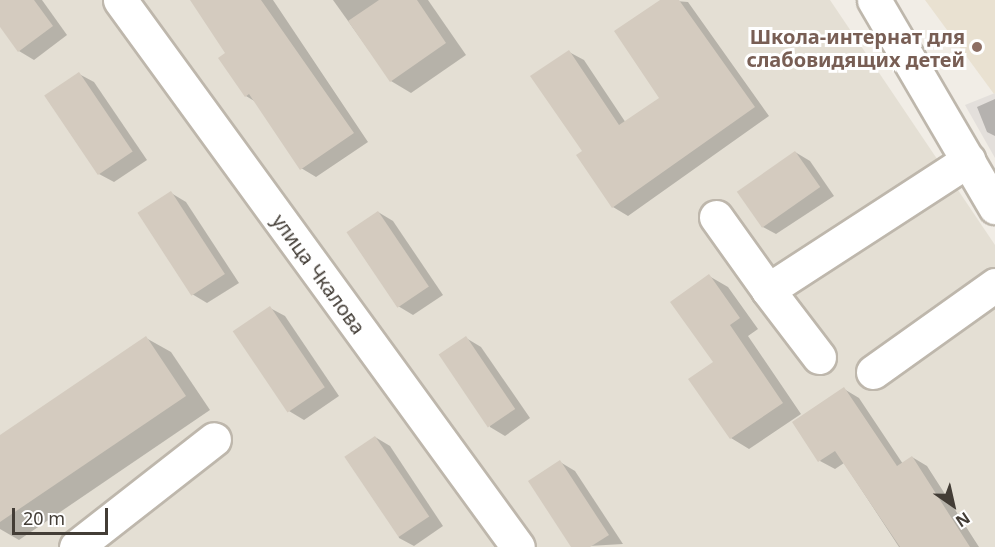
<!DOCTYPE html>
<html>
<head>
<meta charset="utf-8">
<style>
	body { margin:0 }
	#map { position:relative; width:995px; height:547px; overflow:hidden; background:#f1ede6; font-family:"Noto Sans",sans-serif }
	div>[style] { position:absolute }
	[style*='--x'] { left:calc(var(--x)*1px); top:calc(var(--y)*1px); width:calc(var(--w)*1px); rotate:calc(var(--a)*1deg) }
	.residential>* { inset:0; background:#e4dfd4 }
	.industrial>* { inset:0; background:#e3dfdb }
	.education>* { inset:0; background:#e9e1d1 }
	.shadow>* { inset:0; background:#0003 }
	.building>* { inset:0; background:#d4cbbf; transform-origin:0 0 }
	.roads { filter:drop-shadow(2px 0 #beb7ac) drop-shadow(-2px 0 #beb7ac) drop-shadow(0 2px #beb7ac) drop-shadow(0 -2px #beb7ac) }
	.minor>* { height:33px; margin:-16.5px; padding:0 16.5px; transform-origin:16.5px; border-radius:16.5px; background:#fff }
	.dots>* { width:16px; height:16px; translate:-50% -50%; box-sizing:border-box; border:3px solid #fff; border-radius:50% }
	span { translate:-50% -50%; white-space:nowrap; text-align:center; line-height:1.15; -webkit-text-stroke:6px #fff; paint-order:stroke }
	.education-label { font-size:20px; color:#785e54; font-weight:700 }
	.right { translate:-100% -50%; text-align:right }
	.street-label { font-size:20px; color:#433d36 }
	.north { position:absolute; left:923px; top:475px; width:60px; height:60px; -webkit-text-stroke:4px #fff; paint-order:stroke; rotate:146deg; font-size:16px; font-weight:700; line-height:24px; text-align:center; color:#433d36 }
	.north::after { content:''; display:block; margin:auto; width:21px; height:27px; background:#433d36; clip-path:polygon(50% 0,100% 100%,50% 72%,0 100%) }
	.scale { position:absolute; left:12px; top:508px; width:96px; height:27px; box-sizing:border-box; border:3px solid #433d36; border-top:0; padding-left:8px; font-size:18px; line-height:21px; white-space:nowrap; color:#433d36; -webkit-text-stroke:4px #fff; paint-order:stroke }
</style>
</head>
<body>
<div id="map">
	<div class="residential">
		<div style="clip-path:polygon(0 0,830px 0,995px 245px,995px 547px,0 547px)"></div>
	</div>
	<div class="industrial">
		<div style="clip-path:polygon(995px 93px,995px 158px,965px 105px)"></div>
	</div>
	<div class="education">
		<div style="clip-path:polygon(925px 0,995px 0,995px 93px,994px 94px)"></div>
	</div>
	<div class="shadow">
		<div style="clip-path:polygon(0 0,42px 0,67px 35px,34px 60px,19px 51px,0 25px)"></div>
		<div style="clip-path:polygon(192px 0,273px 0,368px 142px,316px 177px,301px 168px,256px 102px,246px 96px,220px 58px,228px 53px)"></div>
		<div style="clip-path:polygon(333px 0,428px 0,466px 55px,411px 93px,391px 81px)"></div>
		<div style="clip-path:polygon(663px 0,688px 2px,769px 116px,628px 216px,613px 207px,578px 155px,584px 151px,569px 52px,584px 60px,626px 123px,661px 98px)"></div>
		<div style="clip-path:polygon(79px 74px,94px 82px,147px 160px,114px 182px,99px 174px)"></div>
		<div style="clip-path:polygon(995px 99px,995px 136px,987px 132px,977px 107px)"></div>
		<div style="clip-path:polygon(795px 152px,810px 161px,834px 196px,776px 234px,761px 226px)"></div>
		<div style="clip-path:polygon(171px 193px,186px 202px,239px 283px,207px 303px,192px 294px)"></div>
		<div style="clip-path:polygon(378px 212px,393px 221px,443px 295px,413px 315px,398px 306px)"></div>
		<div style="clip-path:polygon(709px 276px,728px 287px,758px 329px,748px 336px,801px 414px,749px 449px,731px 438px,715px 362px)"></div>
		<div style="clip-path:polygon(270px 308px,285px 316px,339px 396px,304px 420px,289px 411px)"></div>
		<div style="clip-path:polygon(146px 338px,171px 352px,210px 410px,19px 540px,0 529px,0 437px)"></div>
		<div style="clip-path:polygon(466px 338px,481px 347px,530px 418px,505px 436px,490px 427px)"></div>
		<div style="clip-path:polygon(844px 389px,859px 398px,903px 464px,912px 457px,927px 466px,979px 547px,899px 547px,844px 463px,835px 469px,820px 461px)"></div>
		<div style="clip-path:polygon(375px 437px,390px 446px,443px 526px,414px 546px,399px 538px)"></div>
		<div style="clip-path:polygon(560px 462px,575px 471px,623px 544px,572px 547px)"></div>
	</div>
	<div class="building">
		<div style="clip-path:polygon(0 0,34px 0,53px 26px,18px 52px,0 27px)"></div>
		<div style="clip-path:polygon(190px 0,261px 0,354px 133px,300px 170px,249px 94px,245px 97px,218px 58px,225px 53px)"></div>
		<div style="clip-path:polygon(379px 0,417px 0,446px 43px,390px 82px,348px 21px)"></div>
		<div style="clip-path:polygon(660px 0,679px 0,755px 107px,612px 208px,576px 155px,582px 151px,530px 76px,569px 50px,619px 125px,659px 98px,614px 31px)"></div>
		<div style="left:79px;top:72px;width:96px;height:42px;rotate:56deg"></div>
		<div style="left:795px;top:151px;width:44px;height:71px;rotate:55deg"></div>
		<div style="left:171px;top:191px;width:99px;height:40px;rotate:57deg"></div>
		<div style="left:378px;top:211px;width:91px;height:38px;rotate:56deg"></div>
		<div style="clip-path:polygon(709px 274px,740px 318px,730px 325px,783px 403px,730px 439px,688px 379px,713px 362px,670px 302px)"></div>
		<div style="left:270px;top:306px;width:98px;height:45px;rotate:56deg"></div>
		<div style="clip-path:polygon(146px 336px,186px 396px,0 522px,0 435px)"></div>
		<div style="left:466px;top:336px;width:88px;height:33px;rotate:56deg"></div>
		<div style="clip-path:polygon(844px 387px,897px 466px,912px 456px,970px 547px,900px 547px,835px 451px,818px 462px,792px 422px)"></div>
		<div style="left:375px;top:436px;width:97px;height:37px;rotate:56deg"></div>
		<div style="clip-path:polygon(560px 460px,609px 535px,590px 547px,571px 547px,528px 481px)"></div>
	</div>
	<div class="roads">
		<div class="minor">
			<div style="--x:120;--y:0;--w:676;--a:53.96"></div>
			<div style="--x:874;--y:0;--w:240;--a:59.7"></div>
			<div style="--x:716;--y:217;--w:90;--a:54.5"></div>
			<div style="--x:819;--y:357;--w:84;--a:-127.3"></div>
			<div style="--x:768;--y:290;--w:239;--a:-33"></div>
			<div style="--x:873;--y:372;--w:150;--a:-35.5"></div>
			<div style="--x:76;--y:547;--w:175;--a:-38"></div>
		</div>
	</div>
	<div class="dots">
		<div style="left:977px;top:47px;background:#8d6e63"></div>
	</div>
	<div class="education-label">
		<span class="right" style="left:965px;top:48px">Школа-интернат для<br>слабовидящих детей</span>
	</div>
	<div class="street-label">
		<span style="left:319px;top:274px;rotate:54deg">улица Чкалова</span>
	</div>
	<div class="north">N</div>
	<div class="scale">20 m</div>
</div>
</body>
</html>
